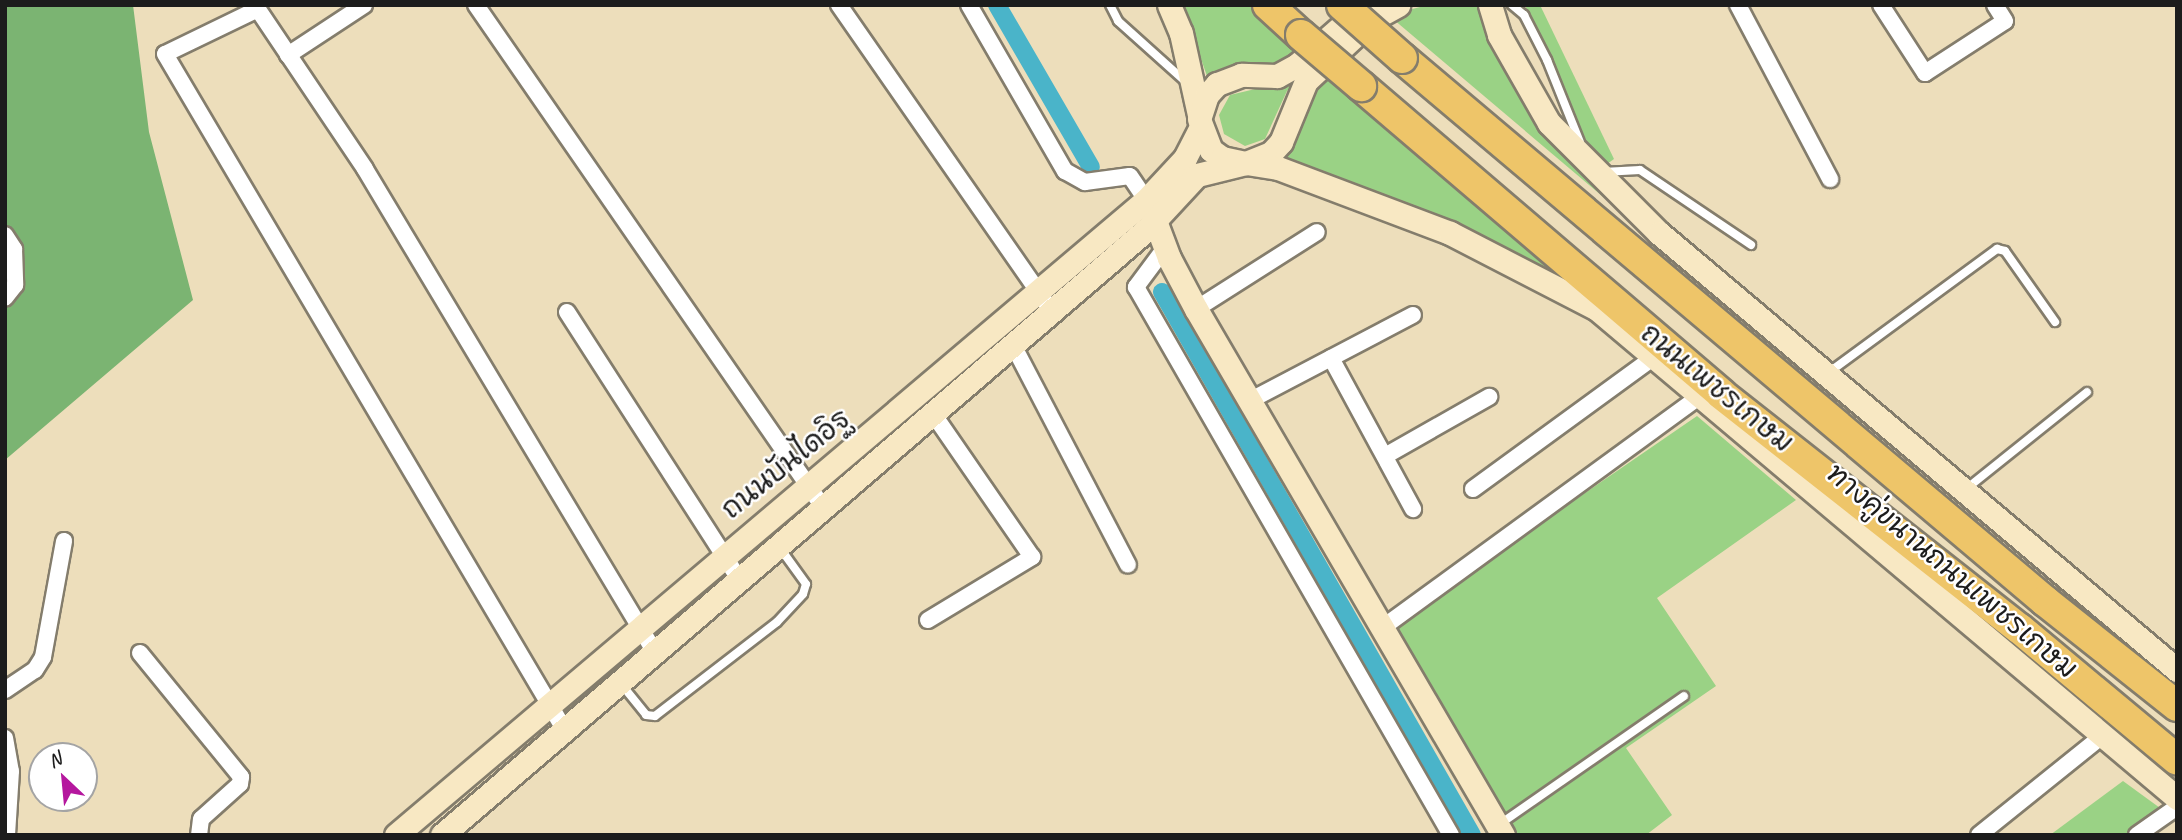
<!DOCTYPE html>
<html>
<head>
<meta charset="utf-8">
<style>
	body { margin:0 }
	#map { position:relative; width:2182px; height:840px; overflow:hidden; background:#eddebb; font-family:Caveat,"Playpen Sans Thai",sans-serif }
	div>[style] { position:absolute }
	[style*='--x'] { left:calc(var(--x)*1px); top:calc(var(--y)*1px); width:calc(var(--w)*1px); rotate:calc(var(--a)*1deg) }
	.green>* { inset:0; background:#9ad285 }
	.forest>* { inset:0; background:#7bb472 }
	.canal>* { height:18px; margin:-9px; padding:0 9px; transform-origin:9px; border-radius:9px; background:#4ab4c9 }
	.roads { filter:drop-shadow(2px 0 #847d6c) drop-shadow(-2px 0 #847d6c) drop-shadow(0 2px #847d6c) drop-shadow(0 -2px #847d6c) }
	.lane>* { height:8px; margin:-4px; padding:0 4px; transform-origin:4px; border-radius:4px; background:#fff }
	.street>* { height:16px; margin:-8px; padding:0 8px; transform-origin:8px; border-radius:8px; background:#fff }
	.secondary>* { height:23px; margin:-11.5px; padding:0 11.5px; transform-origin:11.5px; border-radius:11.5px; background:#f8e8c3 }
	.highway>* { height:30px; margin:-15px; padding:0 15px; transform-origin:15px; border-radius:15px; background:#eec569 }
	.bridges { filter:drop-shadow(2px 0 #847d6c) drop-shadow(-2px 0 #847d6c) drop-shadow(0 2px #847d6c) drop-shadow(0 -2px #847d6c) }
	.highway-bridge>* { height:30px; margin:-15px; padding:0 15px; transform-origin:15px; border-radius:15px; background:#eec569 }
	span { translate:-50% -50%; white-space:nowrap; text-align:center; line-height:1.15; -webkit-text-stroke:5px #fff; paint-order:stroke }
	.street-label { font-size:28px; color:#1c1c1c }
	.frame { position:absolute; inset:0; border:7px solid #1c1c1c; pointer-events:none }
	.north { position:absolute; left:28px; top:742px; width:70px; height:70px; box-sizing:border-box; background:#fff; border:2px solid #a4a4a4; border-radius:50%; rotate:334deg; font-size:19px; font-weight:700; line-height:28px; text-align:center; color:#1c1c1c }
	.north::after { content:''; display:block; margin:auto; width:24px; height:32px; background:#b5179e; clip-path:polygon(50% 0,100% 100%,50% 72%,0 100%) }
</style>
</head>
<body>
<div id="map">
	<div class="green">
		<div style="clip-path:polygon(1182px 5px,1254px 5px,1299px 52px,1277px 66px,1228px 68px,1207px 76px)"></div>
		<div style="clip-path:polygon(1479px 5px,1503px 65px,1531px 115px,1608px 201px,1393px 19px,1401px 12px,1420px 7px)"></div>
		<div style="clip-path:polygon(1525px 5px,1540px 5px,1614px 159px,1607px 164px,1593px 156px,1581px 134px)"></div>
		<div style="clip-path:polygon(1307px 69px,1287px 91px,1265px 139px,1245px 146px,1224px 134px,1219px 115px,1230px 95px,1281px 83px)"></div>
		<div style="clip-path:polygon(1327px 76px,1622px 317px,1503px 247px,1415px 208px,1278px 159px,1293px 145px,1299px 115px)"></div>
		<div style="clip-path:polygon(1697px 416px,1796px 500px,1657px 598px,1716px 686px,1626px 748px,1672px 815px,1646px 835px,1514px 835px,1393px 625px)"></div>
		<div style="clip-path:polygon(2123px 781px,2171px 816px,2144px 835px,2050px 835px)"></div>
	</div>
	<div class="forest">
		<div style="clip-path:polygon(5px 5px,133px 5px,149px 132px,193px 300px,5px 460px)"></div>
	</div>
	<div class="canal">
		<div style="--x:997;--y:5;--w:187;--a:59.9"></div>
		<div style="--x:1162;--y:292;--w:625;--a:60.28"></div>
	</div>
	<div class="roads">
		<div class="lane">
			<div style="--x:1110;--y:5;--w:18;--a:63"></div>
			<div style="--x:1118;--y:21;--w:93;--a:41.9"></div>
			<div style="--x:1512;--y:5;--w:16;--a:40"></div>
			<div style="--x:1524;--y:15;--w:51;--a:62.9"></div>
			<div style="--x:1547;--y:60;--w:88;--a:68.1"></div>
			<div style="--x:1603;--y:172;--w:37;--a:-3"></div>
			<div style="--x:1640;--y:170;--w:134;--a:34"></div>
			<div style="--x:1828;--y:373;--w:210;--a:-36.3"></div>
			<div style="--x:1997;--y:249;--w:8;--a:14"></div>
			<div style="--x:2005;--y:251;--w:87;--a:54.8"></div>
			<div style="--x:1966;--y:489;--w:155;--a:-38.7"></div>
			<div style="--x:622;--y:685;--w:38;--a:51"></div>
			<div style="--x:646;--y:715;--w:9;--a:6"></div>
			<div style="--x:655;--y:716;--w:154;--a:-37.6"></div>
			<div style="--x:777;--y:622;--w:38;--a:-47"></div>
			<div style="--x:803;--y:594;--w:10;--a:-73"></div>
			<div style="--x:806;--y:584;--w:44;--a:-125.8"></div>
			<div style="--x:1500;--y:824;--w:224;--a:-34.8"></div>
		</div>
		<div class="street">
			<div style="--x:255;--y:5;--w:197;--a:56.1"></div>
			<div style="--x:365;--y:169;--w:562;--a:59.05"></div>
			<div style="--x:476;--y:5;--w:610;--a:55.35"></div>
			<div style="--x:839;--y:5;--w:373;--a:55.2"></div>
			<div style="--x:969;--y:5;--w:192;--a:60"></div>
			<div style="--x:1065;--y:171;--w:23;--a:29"></div>
			<div style="--x:1085;--y:182;--w:45;--a:-7.6"></div>
			<div style="--x:1130;--y:176;--w:29;--a:56"></div>
			<div style="--x:1738;--y:5;--w:197;--a:62.1"></div>
			<div style="--x:1881;--y:5;--w:81;--a:57.1"></div>
			<div style="--x:1925;--y:73;--w:95;--a:-33"></div>
			<div style="--x:2005;--y:21;--w:19;--a:-122"></div>
			<div style="--x:258;--y:9;--w:103;--a:154.2"></div>
			<div style="--x:165;--y:54;--w:784;--a:59.41"></div>
			<div style="--x:288;--y:55;--w:91;--a:-33.3"></div>
			<div style="--x:5;--y:235;--w:17;--a:57"></div>
			<div style="--x:14;--y:249;--w:36;--a:88"></div>
			<div style="--x:15;--y:285;--w:16;--a:128"></div>
			<div style="--x:1165;--y:248;--w:49;--a:126.6"></div>
			<div style="--x:1136;--y:287;--w:632;--a:60.11"></div>
			<div style="--x:1196;--y:309;--w:143;--a:-32.5"></div>
			<div style="--x:567;--y:312;--w:318;--a:57.2"></div>
			<div style="--x:1012;--y:343;--w:250;--a:62.4"></div>
			<div style="--x:1331;--y:358;--w:172;--a:61.5"></div>
			<div style="--x:1249;--y:401;--w:185;--a:-27.7"></div>
			<div style="--x:1385;--y:456;--w:120;--a:-29.6"></div>
			<div style="--x:1473;--y:489;--w:224;--a:-36.1"></div>
			<div style="--x:928;--y:620;--w:122;--a:-31.2"></div>
			<div style="--x:1032;--y:557;--w:176;--a:-124.6"></div>
			<div style="--x:1382;--y:628;--w:394;--a:-36.1"></div>
			<div style="--x:140;--y:653;--w:160;--a:50.8"></div>
			<div style="--x:241;--y:777;--w:7;--a:98"></div>
			<div style="--x:240;--y:784;--w:52;--a:138.1"></div>
			<div style="--x:201;--y:819;--w:16;--a:97"></div>
			<div style="--x:5;--y:690;--w:36;--a:-34"></div>
			<div style="--x:35;--y:670;--w:15;--a:-58"></div>
			<div style="--x:43;--y:657;--w:118;--a:-79.7"></div>
			<div style="--x:5;--y:738;--w:34;--a:80"></div>
			<div style="--x:11;--y:771;--w:64;--a:93.6"></div>
			<div style="--x:1979;--y:835;--w:158;--a:-38.8"></div>
			<div style="--x:2137;--y:835;--w:49;--a:-35"></div>
		</div>
		<div class="secondary">
			<div style="--x:1169;--y:5;--w:30;--a:67"></div>
			<div style="--x:1181;--y:33;--w:84;--a:77.6"></div>
			<div style="--x:1366;--y:5;--w:91;--a:139"></div>
			<div style="--x:1297;--y:65;--w:23;--a:151"></div>
			<div style="--x:1277;--y:76;--w:36;--a:-178"></div>
			<div style="--x:1241;--y:75;--w:26;--a:159"></div>
			<div style="--x:1217;--y:84;--w:15;--a:132"></div>
			<div style="--x:1207;--y:95;--w:25;--a:108"></div>
			<div style="--x:1199;--y:119;--w:33;--a:69"></div>
			<div style="--x:1211;--y:150;--w:14;--a:36"></div>
			<div style="--x:1222;--y:158;--w:25;--a:12"></div>
			<div style="--x:1246;--y:163;--w:27;--a:-22"></div>
			<div style="--x:1271;--y:153;--w:15;--a:-48"></div>
			<div style="--x:1281;--y:142;--w:66;--a:-67.7"></div>
			<div style="--x:1306;--y:81;--w:91;--a:-42.8"></div>
			<div style="--x:1373;--y:19;--w:29;--a:-29"></div>
			<div style="--x:1490;--y:5;--w:31;--a:73"></div>
			<div style="--x:1499;--y:35;--w:101;--a:60.4"></div>
			<div style="--x:1549;--y:123;--w:156;--a:45"></div>
			<div style="--x:1659;--y:233;--w:678;--a:40.15"></div>
			<div style="--x:1151;--y:210;--w:51;--a:69.4"></div>
			<div style="--x:1169;--y:258;--w:58;--a:62.1"></div>
			<div style="--x:1196;--y:309;--w:609;--a:59.73"></div>
			<div style="--x:396;--y:835;--w:983;--a:-40.25"></div>
			<div style="--x:1146;--y:200;--w:57;--a:-47.1"></div>
			<div style="--x:1185;--y:158;--w:33;--a:-63"></div>
			<div style="--x:442;--y:835;--w:928;--a:-40.67"></div>
			<div style="--x:1146;--y:230;--w:75;--a:-47.2"></div>
			<div style="--x:1197;--y:175;--w:50;--a:-13.8"></div>
			<div style="--x:1246;--y:163;--w:32;--a:9"></div>
			<div style="--x:1278;--y:168;--w:184;--a:20.7"></div>
			<div style="--x:1450;--y:233;--w:165;--a:27.3"></div>
			<div style="--x:1597;--y:309;--w:759;--a:40.13"></div>
		</div>
		<div class="highway">
			<div style="--x:1268;--y:5;--w:45;--a:42.3"></div>
			<div style="--x:1402;--y:58;--w:842;--a:40.18"></div>
			<div style="--x:2045;--y:601;--w:169;--a:38.5"></div>
			<div style="--x:1361;--y:86;--w:474;--a:40.5"></div>
			<div style="--x:1721;--y:394;--w:380;--a:38.2"></div>
			<div style="--x:2020;--y:629;--w:204;--a:39.8"></div>
		</div>
	</div>
	<div class="bridges">
		<div class="highway-bridge">
			<div style="--x:1342;--y:5;--w:80;--a:41.5"></div>
			<div style="--x:1301;--y:35;--w:79;--a:40.4"></div>
		</div>
	</div>
	<div class="street-label">
		<span style="left:1717px;top:388px;rotate:39deg">ถนนเพชรเกษม</span>
		<span style="left:786px;top:464px;rotate:-39deg">ถนนบันไดอิฐ</span>
		<span style="left:1952px;top:571px;rotate:40deg">ทางคู่ขนานถนนเพชรเกษม</span>
	</div>
	<div class="frame"></div>
	<div class="north">N</div>
</div>
</body>
</html>
